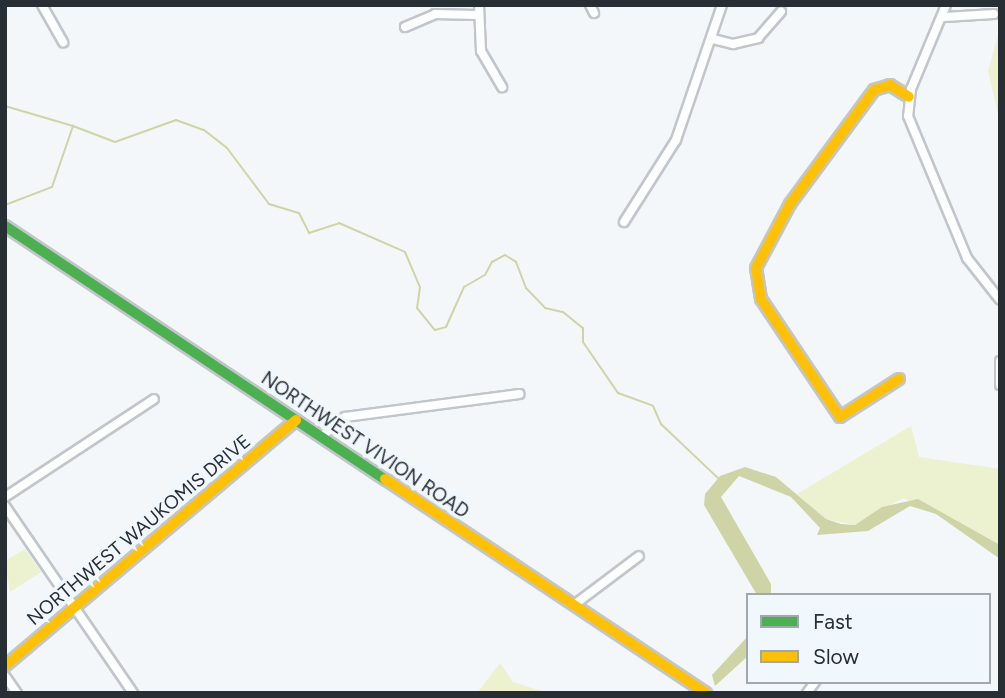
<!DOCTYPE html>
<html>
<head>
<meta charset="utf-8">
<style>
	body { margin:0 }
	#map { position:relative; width:1005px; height:698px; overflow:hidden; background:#f3f7fa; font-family:Figtree,sans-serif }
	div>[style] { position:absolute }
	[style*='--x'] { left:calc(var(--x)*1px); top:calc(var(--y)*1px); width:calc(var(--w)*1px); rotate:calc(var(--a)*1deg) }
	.green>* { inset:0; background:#ecf1cf }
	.water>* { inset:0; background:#cfd4a7 }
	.stream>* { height:2px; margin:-1px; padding:0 1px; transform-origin:1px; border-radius:1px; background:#cfd4a7 }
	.roads { filter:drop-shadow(2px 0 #c0c6ca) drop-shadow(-2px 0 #c0c6ca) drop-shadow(0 2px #c0c6ca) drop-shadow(0 -2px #c0c6ca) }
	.street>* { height:8px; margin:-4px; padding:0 4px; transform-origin:4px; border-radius:4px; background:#fdfefe }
	.fast>* { height:10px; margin:-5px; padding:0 5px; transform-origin:5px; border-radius:5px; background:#4caf50 }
	.slow>* { height:10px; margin:-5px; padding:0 5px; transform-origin:5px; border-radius:5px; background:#ffc107 }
	span { translate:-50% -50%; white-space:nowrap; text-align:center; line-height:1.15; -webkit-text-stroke:7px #f0f7fd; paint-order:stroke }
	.street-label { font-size:19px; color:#272e34 }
	.frame { position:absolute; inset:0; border:7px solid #272e34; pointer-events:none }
	.legend { position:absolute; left:746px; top:593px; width:245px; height:91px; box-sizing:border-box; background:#f0f7fd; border:2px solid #a0a7ad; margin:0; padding:9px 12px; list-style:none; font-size:21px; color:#272e34 }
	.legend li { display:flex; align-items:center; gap:14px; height:35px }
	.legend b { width:35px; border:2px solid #a0a7ad }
</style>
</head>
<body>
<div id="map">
	<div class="green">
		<div style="clip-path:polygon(1000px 28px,1000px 123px,988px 71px)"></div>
		<div style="clip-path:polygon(911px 426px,919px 457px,1000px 469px,1000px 545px,903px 498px,855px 525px,826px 519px,797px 494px)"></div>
		<div style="clip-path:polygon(25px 549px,41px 572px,10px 592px,5px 561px)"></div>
		<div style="clip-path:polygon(500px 663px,513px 682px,547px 693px,477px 693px)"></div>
	</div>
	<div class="water">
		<div style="clip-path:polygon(745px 467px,776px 477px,826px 519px,841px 524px,855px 525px,882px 507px,918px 499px,1000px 545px,1000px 559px,936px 514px,910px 506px,868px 531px,817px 535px,820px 528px,791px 497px,739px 476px,721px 497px,771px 584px,771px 595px,757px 595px,704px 505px,705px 494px,720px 476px)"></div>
		<div style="clip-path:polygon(748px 636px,748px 656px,715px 686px,712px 675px)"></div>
	</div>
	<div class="stream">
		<div style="--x:5;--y:106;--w:71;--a:16.4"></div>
		<div style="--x:5;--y:205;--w:50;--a:-21"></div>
		<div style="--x:52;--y:187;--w:65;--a:-71"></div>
		<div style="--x:73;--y:126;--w:45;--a:20.9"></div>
		<div style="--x:115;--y:142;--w:65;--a:-19.8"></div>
		<div style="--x:176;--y:120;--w:30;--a:20"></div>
		<div style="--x:204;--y:130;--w:29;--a:38"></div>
		<div style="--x:227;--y:148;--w:70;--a:53.1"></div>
		<div style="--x:269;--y:204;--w:31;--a:17"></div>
		<div style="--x:299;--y:213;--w:22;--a:63"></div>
		<div style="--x:309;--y:233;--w:32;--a:-18"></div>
		<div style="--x:339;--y:223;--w:72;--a:23.7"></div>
		<div style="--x:405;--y:252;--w:38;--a:67"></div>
		<div style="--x:420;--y:287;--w:21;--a:98"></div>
		<div style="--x:417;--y:308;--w:28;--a:51"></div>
		<div style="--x:435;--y:330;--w:11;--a:-15"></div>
		<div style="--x:446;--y:327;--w:44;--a:-65.8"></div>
		<div style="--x:464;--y:287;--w:24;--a:-30"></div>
		<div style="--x:485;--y:275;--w:15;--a:-62"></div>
		<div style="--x:492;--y:262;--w:15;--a:-28"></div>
		<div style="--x:505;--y:255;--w:13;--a:32"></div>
		<div style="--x:516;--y:262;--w:28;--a:69"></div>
		<div style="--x:526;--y:288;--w:28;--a:46"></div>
		<div style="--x:545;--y:308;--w:18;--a:13"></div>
		<div style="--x:563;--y:312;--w:26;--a:39"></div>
		<div style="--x:583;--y:328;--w:14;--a:90"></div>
		<div style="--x:583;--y:342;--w:62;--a:55.5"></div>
		<div style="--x:618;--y:393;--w:37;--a:20"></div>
		<div style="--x:653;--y:406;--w:20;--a:66"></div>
		<div style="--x:661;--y:424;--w:79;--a:43.5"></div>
	</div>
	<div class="roads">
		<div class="street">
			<div style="--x:42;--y:5;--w:43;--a:60.4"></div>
			<div style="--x:479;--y:5;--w:46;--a:87.5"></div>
			<div style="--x:481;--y:51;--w:42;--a:59.7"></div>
			<div style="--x:590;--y:5;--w:9;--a:63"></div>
			<div style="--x:946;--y:5;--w:91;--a:112.6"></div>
			<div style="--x:911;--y:89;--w:27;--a:96"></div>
			<div style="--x:908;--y:116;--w:154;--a:67.4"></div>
			<div style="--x:967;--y:258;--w:53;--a:51.8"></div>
			<div style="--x:945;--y:17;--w:49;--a:-3.5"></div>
			<div style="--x:405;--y:27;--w:33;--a:-23"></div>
			<div style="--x:435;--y:14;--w:42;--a:1.4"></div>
			<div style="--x:713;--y:39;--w:21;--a:14"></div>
			<div style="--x:733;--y:44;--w:26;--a:-13"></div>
			<div style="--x:758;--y:38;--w:35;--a:-49"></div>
			<div style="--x:624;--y:222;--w:97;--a:-57.6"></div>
			<div style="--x:676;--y:140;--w:143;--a:-71.2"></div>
			<div style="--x:1000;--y:361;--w:24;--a:90"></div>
			<div style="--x:321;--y:437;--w:31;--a:-40"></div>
			<div style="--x:345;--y:417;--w:176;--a:-7.5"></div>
			<div style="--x:5;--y:497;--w:178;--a:-33.3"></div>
			<div style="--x:5;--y:506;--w:227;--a:55.6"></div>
			<div style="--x:574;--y:605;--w:81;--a:-37"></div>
			<div style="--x:5;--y:676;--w:21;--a:55"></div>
			<div style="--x:807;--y:693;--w:14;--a:-54"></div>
		</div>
		<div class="fast">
			<div style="--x:5;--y:226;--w:457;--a:33.7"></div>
		</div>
		<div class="slow">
			<div style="--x:899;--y:379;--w:70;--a:147.2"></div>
			<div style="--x:840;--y:417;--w:142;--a:-123.8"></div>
			<div style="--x:761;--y:299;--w:31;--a:-99"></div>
			<div style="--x:756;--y:268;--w:72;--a:-62"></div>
			<div style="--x:790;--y:204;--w:142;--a:-53.6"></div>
			<div style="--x:874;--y:90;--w:17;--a:-17"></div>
			<div style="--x:890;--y:85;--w:22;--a:32"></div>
			<div style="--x:385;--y:479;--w:386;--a:33.7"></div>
			<div style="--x:5;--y:666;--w:381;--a:-40.2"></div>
		</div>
	</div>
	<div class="street-label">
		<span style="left:365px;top:445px;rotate:34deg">NORTHWEST VIVION ROAD</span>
		<span style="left:139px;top:530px;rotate:-40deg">NORTHWEST WAUKOMIS DRIVE</span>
	</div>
	<div class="frame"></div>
	<ul class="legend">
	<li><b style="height:9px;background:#4caf50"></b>Fast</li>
	<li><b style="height:9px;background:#ffc107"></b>Slow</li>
	</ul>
</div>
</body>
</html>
